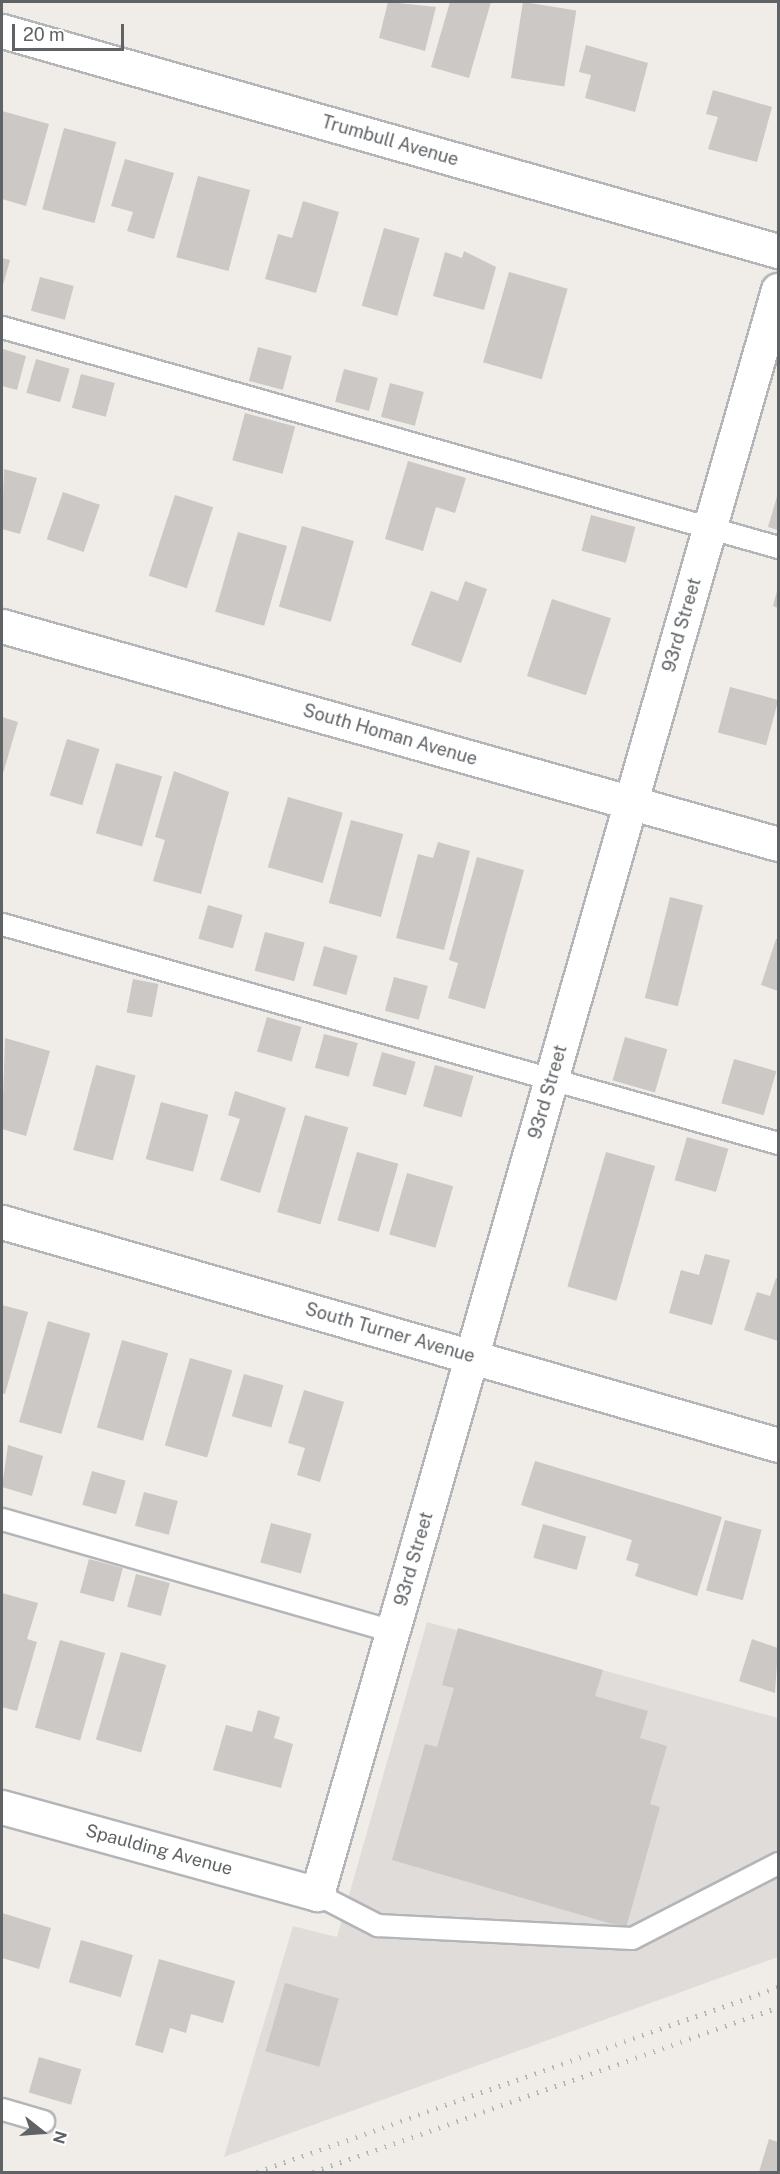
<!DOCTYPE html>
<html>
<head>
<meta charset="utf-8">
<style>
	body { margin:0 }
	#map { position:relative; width:780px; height:2174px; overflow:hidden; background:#f0ede8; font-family:"Public Sans",sans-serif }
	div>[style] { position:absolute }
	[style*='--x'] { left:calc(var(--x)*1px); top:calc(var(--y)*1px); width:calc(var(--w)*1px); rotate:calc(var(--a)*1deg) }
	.industrial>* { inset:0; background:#dfdcda }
	.building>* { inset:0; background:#cbc8c5; transform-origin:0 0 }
	.roads { filter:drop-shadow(2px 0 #b3b5b8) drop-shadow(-2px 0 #b3b5b8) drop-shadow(0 2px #b3b5b8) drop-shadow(0 -2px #b3b5b8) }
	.lane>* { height:21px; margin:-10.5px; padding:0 10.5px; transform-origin:10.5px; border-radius:10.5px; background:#fff }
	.street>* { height:33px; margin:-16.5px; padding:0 16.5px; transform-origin:16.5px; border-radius:16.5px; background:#fff }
	.rail>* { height:4.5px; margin-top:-2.25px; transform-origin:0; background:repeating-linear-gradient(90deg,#b5b6b6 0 1.5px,transparent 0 9.5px) }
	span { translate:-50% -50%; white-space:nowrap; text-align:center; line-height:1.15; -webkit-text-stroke:4.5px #fff; paint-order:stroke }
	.street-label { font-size:18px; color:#5f6366 }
	.frame { position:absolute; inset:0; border:3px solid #5f6366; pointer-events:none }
	.north { position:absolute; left:12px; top:2102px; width:60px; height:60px; -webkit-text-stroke:4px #fff; paint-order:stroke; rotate:107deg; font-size:16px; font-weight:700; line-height:24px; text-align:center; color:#5f6366 }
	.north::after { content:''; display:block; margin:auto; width:21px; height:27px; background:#5f6366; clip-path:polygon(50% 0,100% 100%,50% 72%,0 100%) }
	.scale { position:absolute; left:12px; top:24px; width:112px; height:27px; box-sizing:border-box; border:3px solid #5f6366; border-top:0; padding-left:8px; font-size:18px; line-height:21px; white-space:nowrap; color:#5f6366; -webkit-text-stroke:4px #fff; paint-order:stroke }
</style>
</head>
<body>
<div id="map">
	<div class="industrial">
		<div style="clip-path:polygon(427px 1622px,778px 1718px,778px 1957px,224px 2157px,293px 1926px,337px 1937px)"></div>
	</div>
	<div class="building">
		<div style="clip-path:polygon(388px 2px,436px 7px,425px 51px,379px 38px)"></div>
		<div style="clip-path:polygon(450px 2px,491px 2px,469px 78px,431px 67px)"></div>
		<div style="left:523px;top:2px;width:54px;height:77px;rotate:9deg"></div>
		<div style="clip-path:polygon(586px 45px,648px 63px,635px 112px,585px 98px,591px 75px,579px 72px)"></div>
		<div style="clip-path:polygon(713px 90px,772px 107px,757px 162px,708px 149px,718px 117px,706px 114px)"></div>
		<div style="clip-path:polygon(2px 111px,49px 124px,26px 206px,2px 199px)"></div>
		<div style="left:64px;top:128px;width:54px;height:84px;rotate:15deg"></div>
		<div style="clip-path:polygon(125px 159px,174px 173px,154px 239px,127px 231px,133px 212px,111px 206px)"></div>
		<div style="left:198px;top:176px;width:54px;height:84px;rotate:15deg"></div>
		<div style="clip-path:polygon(303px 201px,339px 212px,316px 293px,265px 279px,278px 234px,292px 238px)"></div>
		<div style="left:384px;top:228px;width:37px;height:81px;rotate:16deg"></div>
		<div style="clip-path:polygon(464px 251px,496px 267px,484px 310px,433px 296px,445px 252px,462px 258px)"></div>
		<div style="clip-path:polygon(2px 258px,10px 260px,2px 289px)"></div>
		<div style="left:509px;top:272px;width:61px;height:94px;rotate:16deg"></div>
		<div style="left:40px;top:277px;width:35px;height:35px;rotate:15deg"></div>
		<div style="left:258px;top:347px;width:35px;height:35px;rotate:15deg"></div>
		<div style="clip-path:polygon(3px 349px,26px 356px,17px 390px,2px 386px)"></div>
		<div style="left:36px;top:359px;width:35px;height:35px;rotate:16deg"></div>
		<div style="left:344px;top:369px;width:35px;height:34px;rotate:15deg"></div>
		<div style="left:81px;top:374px;width:35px;height:35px;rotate:15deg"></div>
		<div style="left:390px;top:383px;width:35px;height:35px;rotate:15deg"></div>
		<div style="left:245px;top:413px;width:52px;height:49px;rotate:15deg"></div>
		<div style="clip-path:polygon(408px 461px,466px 478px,455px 513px,436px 507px,423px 551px,385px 539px)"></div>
		<div style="clip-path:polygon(4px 469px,37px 478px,20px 534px,2px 529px)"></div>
		<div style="left:63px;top:492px;width:39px;height:50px;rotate:19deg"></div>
		<div style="clip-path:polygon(778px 493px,778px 530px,768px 527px)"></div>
		<div style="left:175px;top:495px;width:40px;height:85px;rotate:18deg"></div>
		<div style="left:591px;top:515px;width:46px;height:37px;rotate:15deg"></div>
		<div style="left:302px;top:526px;width:54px;height:84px;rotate:16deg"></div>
		<div style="left:238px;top:532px;width:51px;height:83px;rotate:16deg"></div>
		<div style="clip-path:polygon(465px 581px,487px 589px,461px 663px,411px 645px,431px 591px,458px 601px)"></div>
		<div style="clip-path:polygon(778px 587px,778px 608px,773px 606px)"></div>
		<div style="left:552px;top:599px;width:62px;height:81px;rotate:18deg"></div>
		<div style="left:730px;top:687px;width:50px;height:47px;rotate:15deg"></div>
		<div style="clip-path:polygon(2px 717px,18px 722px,2px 777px)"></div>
		<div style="left:67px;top:739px;width:34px;height:59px;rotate:17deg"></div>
		<div style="left:116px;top:763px;width:48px;height:73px;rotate:16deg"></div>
		<div style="clip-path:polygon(174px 771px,229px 792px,201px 894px,153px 881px,165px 840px,155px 837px)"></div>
		<div style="left:288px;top:797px;width:57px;height:73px;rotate:16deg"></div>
		<div style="left:351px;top:820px;width:54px;height:86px;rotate:15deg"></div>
		<div style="clip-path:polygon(438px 842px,470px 851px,444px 950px,396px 938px,418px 854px,433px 858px)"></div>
		<div style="clip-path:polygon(477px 857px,524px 870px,485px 1009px,448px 998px,458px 963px,449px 960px)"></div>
		<div style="left:670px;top:897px;width:34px;height:104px;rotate:14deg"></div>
		<div style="left:208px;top:905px;width:36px;height:35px;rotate:16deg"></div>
		<div style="left:265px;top:932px;width:41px;height:40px;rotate:15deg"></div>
		<div style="clip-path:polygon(776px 939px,778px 939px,778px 991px,761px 985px)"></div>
		<div style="left:324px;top:946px;width:35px;height:41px;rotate:16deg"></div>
		<div style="left:394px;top:977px;width:35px;height:35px;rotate:15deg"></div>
		<div style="left:133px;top:979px;width:26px;height:34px;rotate:11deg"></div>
		<div style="left:267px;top:1017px;width:36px;height:36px;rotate:16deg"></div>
		<div style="left:324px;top:1034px;width:35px;height:35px;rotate:15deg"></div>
		<div style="left:625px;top:1037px;width:44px;height:45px;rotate:16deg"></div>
		<div style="clip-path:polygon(5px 1038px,50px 1051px,26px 1136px,2px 1129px)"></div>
		<div style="left:382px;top:1052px;width:35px;height:35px;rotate:16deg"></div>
		<div style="left:734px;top:1059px;width:44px;height:46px;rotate:16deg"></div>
		<div style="left:96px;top:1065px;width:41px;height:88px;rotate:15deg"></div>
		<div style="left:435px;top:1065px;width:40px;height:43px;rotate:16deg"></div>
		<div style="clip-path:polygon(235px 1091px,286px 1108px,260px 1193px,220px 1180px,240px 1119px,228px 1115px)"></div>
		<div style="left:161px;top:1102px;width:49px;height:59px;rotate:15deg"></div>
		<div style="left:305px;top:1115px;width:45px;height:101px;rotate:16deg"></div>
		<div style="left:687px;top:1137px;width:43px;height:45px;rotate:16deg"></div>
		<div style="left:357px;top:1152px;width:43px;height:71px;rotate:16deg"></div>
		<div style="left:606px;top:1152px;width:51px;height:140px;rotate:16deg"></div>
		<div style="left:407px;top:1173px;width:48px;height:64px;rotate:16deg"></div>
		<div style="clip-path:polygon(705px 1254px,730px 1260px,712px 1325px,669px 1313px,681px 1270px,699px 1275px)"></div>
		<div style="clip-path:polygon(776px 1278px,778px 1279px,778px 1341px,744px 1330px,757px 1292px,770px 1296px)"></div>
		<div style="clip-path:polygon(2px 1305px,28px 1312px,5px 1394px,2px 1393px)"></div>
		<div style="left:48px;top:1321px;width:44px;height:105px;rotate:16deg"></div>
		<div style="left:122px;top:1340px;width:48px;height:91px;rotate:16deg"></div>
		<div style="left:190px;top:1358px;width:44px;height:91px;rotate:16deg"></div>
		<div style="left:244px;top:1374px;width:41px;height:44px;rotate:16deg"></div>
		<div style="clip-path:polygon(304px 1390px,344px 1402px,320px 1482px,297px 1475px,305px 1448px,288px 1443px)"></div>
		<div style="clip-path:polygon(8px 1445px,43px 1456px,32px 1496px,2px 1487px)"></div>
		<div style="clip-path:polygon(535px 1461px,722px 1517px,697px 1596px,635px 1576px,639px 1564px,626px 1560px,632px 1540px,521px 1505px)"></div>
		<div style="left:92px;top:1471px;width:35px;height:35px;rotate:16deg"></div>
		<div style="left:144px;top:1492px;width:35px;height:35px;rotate:15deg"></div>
		<div style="left:725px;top:1520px;width:38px;height:73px;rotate:15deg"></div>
		<div style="left:271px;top:1523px;width:42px;height:41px;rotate:15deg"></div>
		<div style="left:543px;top:1524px;width:45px;height:35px;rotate:16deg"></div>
		<div style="left:89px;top:1559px;width:35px;height:35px;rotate:15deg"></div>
		<div style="left:136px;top:1574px;width:35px;height:34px;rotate:15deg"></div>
		<div style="clip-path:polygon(2px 1593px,38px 1603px,27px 1639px,37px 1642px,17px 1711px,2px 1707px)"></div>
		<div style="clip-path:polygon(458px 1628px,603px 1670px,595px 1696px,648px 1711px,640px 1738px,667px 1746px,650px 1804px,660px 1807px,626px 1928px,392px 1860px,425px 1744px,437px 1747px,454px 1688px,442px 1685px)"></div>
		<div style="clip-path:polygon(752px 1639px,778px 1648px,775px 1693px,739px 1681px)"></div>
		<div style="left:60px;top:1640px;width:47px;height:91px;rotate:16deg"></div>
		<div style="left:121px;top:1652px;width:47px;height:91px;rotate:16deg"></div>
		<div style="clip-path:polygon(258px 1710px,280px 1717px,274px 1738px,293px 1744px,281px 1788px,213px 1770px,226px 1725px,252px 1732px)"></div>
		<div style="clip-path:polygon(2px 1913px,51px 1928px,39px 1969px,2px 1958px)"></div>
		<div style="left:81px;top:1940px;width:54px;height:44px;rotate:16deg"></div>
		<div style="clip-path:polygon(159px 1959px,235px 1981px,223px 2023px,191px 2014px,186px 2033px,170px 2028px,163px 2053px,135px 2045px)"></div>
		<div style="left:285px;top:1983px;width:56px;height:71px;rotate:16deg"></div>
		<div style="left:39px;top:2057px;width:44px;height:37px;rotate:16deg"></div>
		<div style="clip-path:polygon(769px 2139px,778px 2142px,778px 2172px,759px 2172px)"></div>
	</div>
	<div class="roads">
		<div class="lane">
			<div style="--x:2;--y:327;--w:807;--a:15.83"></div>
			<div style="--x:2;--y:924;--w:806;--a:15.76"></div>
			<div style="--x:2;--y:1519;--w:407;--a:16"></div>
			<div style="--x:317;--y:1894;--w:68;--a:27.3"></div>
			<div style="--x:377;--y:1925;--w:255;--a:2.9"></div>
			<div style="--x:632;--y:1938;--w:164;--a:-27.2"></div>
			<div style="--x:2;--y:2109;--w:43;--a:16.3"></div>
		</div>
		<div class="street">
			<div style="--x:2;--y:31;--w:807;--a:15.83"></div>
			<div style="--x:2;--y:626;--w:806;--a:15.69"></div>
			<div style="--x:2;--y:1222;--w:807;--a:16.03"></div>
			<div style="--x:2;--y:1807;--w:327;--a:15.4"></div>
			<div style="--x:317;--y:1894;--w:1669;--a:-73.97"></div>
		</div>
	</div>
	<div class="rail">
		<div style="--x:257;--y:2172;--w:553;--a:-19.55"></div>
		<div style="--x:313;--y:2172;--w:493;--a:-19.5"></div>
	</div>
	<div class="street-label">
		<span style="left:390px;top:141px;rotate:16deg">Trumbull Avenue</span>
		<span style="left:682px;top:625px;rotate:-74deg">93rd Street</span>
		<span style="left:390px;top:735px;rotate:16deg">South Homan Avenue</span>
		<span style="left:548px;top:1092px;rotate:-74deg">93rd Street</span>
		<span style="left:390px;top:1333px;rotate:16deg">South Turner Avenue</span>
		<span style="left:414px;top:1559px;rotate:-74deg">93rd Street</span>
		<span style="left:159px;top:1850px;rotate:15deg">Spaulding Avenue</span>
	</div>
	<div class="frame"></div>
	<div class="north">N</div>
	<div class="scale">20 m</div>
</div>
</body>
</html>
